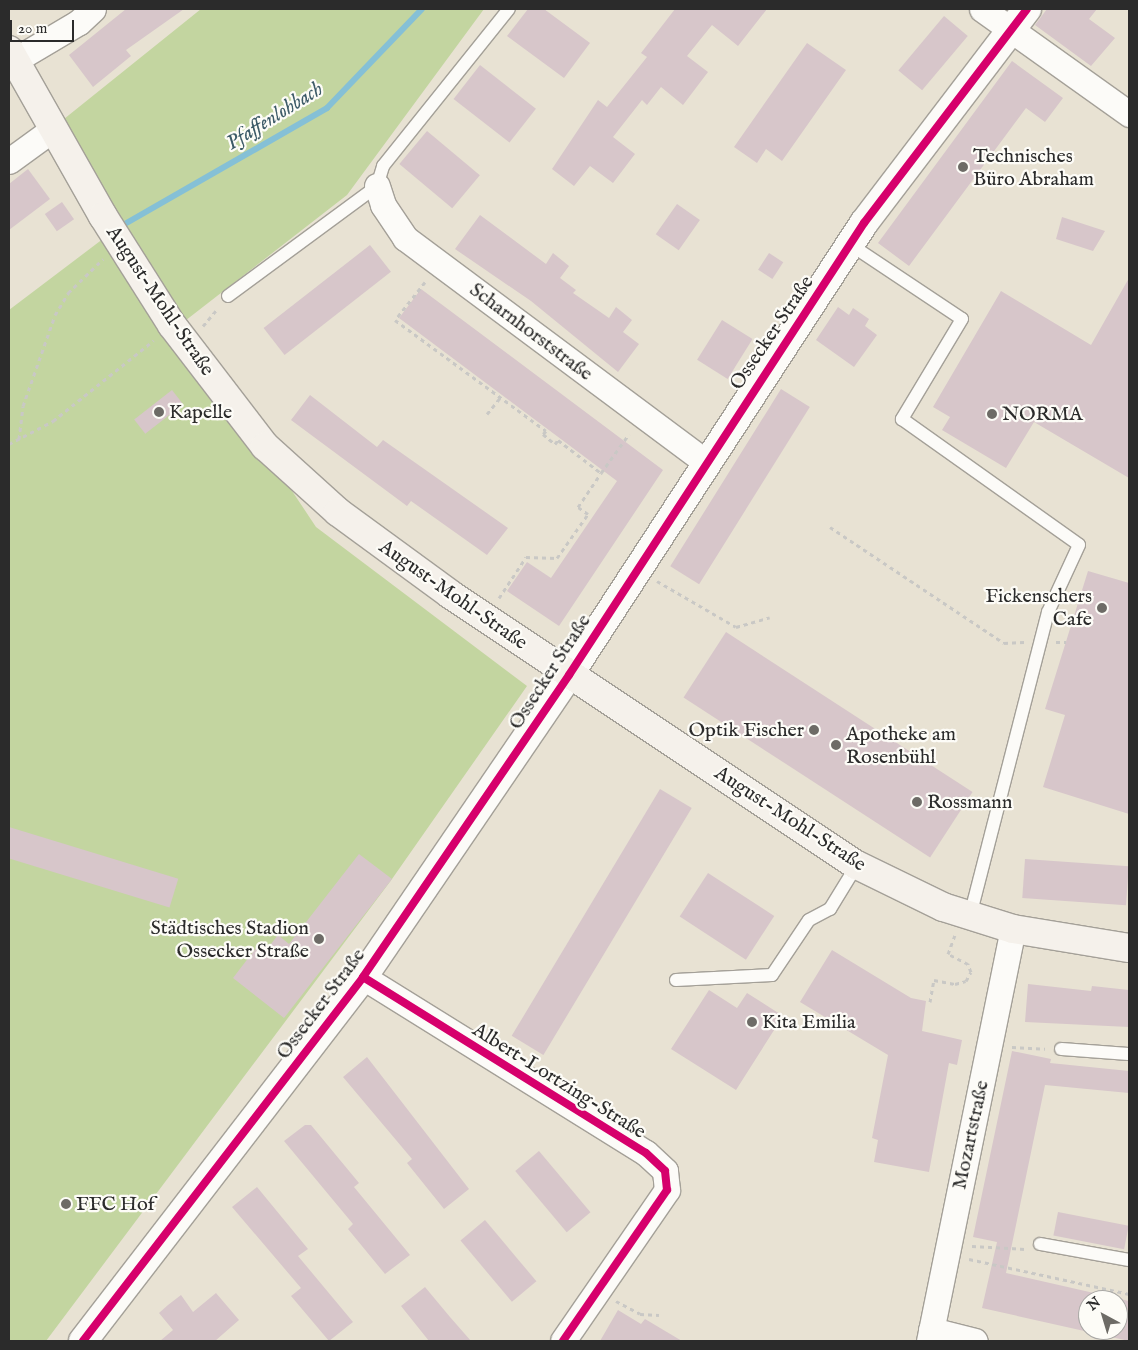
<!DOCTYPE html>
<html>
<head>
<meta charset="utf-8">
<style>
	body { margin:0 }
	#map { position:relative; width:1138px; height:1350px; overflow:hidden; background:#e8e2d3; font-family:"IM FELL English",serif }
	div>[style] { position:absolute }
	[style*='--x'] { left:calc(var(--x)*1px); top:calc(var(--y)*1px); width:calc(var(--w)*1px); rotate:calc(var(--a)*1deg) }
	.green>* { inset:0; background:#c3d5a0 }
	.stream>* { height:6px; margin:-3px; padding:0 3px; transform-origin:3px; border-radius:3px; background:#85c0d6 }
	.building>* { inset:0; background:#d7c6ca; transform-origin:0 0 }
	.path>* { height:3px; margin-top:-1.5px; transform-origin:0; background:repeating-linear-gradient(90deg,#c9c8c5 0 4px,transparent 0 8px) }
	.roads { filter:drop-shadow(1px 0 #a4a098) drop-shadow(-1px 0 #a4a098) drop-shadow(0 1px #a4a098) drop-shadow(0 -1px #a4a098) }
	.service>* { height:12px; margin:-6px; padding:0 6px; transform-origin:6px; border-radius:6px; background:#fcfbf8 }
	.minor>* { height:25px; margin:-12.5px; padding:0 12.5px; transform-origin:12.5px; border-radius:12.5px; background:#fcfbf8 }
	.tertiary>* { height:28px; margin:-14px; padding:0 14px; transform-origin:14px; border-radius:14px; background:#fcfbf8 }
	.secondary>* { height:28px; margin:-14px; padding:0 14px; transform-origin:14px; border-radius:14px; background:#f5f1eb }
	.cycleway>* { height:8px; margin:-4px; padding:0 4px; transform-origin:4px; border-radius:4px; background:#d6006c }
	.dots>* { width:14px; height:14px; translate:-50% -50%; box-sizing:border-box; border:2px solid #fdfcf7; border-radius:50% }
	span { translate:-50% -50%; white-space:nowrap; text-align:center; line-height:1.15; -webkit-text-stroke:4.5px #fdfcf7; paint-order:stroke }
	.poi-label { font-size:20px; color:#2b2b2b }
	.left { translate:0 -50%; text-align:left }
	.right { translate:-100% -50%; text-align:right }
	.street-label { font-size:20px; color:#2b2b2b }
	.water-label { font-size:21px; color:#3c5a67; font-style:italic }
	.frame { position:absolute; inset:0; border:10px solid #2b2b2b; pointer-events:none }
	.north { position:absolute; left:1078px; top:1290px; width:50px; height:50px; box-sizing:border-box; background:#fdfcf7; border:1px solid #a9a8a5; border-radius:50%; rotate:321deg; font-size:14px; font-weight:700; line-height:20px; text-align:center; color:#2b2b2b }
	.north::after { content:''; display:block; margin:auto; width:18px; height:22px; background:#6d6b66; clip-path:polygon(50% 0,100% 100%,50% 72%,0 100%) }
	.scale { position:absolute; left:10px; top:20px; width:64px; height:22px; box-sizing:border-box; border:2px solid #2b2b2b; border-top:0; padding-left:6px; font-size:15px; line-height:18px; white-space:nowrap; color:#2b2b2b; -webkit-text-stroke:4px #fdfcf7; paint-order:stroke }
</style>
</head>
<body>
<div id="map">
	<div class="green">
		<div style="clip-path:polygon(201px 9px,484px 9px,347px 195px,181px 324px,316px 527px,527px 686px,392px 879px,46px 1341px,9px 1341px,9px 310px,120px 226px,64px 119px)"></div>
	</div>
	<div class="stream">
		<div style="--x:123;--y:225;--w:235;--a:-29.8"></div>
		<div style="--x:327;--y:108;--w:137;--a:-46.2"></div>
	</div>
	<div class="building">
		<div style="clip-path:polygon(126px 9px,184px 9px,126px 50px,131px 56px,93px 87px,69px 55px)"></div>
		<div style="clip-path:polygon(528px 9px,544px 9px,590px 43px,564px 78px,507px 36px)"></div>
		<div style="clip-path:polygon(675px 9px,767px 9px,738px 46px,712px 25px,687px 56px,708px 72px,683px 105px,661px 87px,647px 105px,642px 100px,613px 137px,635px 154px,613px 183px,590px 166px,574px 186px,552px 169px,598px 100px,607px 107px,647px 57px,641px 53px)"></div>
		<div style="clip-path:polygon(1047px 9px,1097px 9px,1089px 19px,1115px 38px,1091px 66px,1035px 25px)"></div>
		<div style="left:944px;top:16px;width:31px;height:71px;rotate:40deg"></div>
		<div style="clip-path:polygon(807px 43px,846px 70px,782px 161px,766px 149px,757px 163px,734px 147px)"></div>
		<div style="clip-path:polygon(1012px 61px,1063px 98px,1045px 122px,1026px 108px,909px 266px,878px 243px)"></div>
		<div style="left:480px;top:65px;width:71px;height:43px;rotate:38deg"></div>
		<div style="left:427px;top:131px;width:69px;height:43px;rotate:40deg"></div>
		<div style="clip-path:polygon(28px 169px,50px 199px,9px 230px,9px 184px)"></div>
		<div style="left:62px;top:202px;width:21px;height:21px;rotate:55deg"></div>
		<div style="left:677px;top:204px;width:28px;height:37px;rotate:35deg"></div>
		<div style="clip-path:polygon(480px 215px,546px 264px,553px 253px,569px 266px,560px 278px,576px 290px,573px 293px,609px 318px,616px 307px,632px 320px,623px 332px,639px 344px,618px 372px,531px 301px,455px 249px)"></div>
		<div style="clip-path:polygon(1062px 217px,1105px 231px,1093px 251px,1056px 239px)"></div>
		<div style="left:370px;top:245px;width:34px;height:135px;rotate:52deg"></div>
		<div style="left:769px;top:253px;width:17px;height:20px;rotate:33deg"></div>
		<div style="clip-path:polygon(1129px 278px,1129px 478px,1034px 422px,1006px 468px,942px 430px,950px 417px,933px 407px,1001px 291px,1091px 345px)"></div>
		<div style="clip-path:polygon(421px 289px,663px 470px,559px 626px,507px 591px,527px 562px,551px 578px,617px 481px,399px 318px)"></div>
		<div style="clip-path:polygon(838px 307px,849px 315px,853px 308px,869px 319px,865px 326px,877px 335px,854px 367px,816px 340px)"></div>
		<div style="left:722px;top:320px;width:36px;height:47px;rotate:32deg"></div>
		<div style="left:781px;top:389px;width:34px;height:209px;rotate:32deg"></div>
		<div style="left:172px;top:390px;width:18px;height:48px;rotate:52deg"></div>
		<div style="clip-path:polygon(310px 395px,377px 447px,383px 440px,508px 528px,487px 555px,411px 501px,407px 506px,291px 420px)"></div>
		<div style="clip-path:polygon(1088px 571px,1129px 583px,1129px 814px,1043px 787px,1065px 715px,1045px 709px)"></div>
		<div style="left:726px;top:632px;width:294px;height:78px;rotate:33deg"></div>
		<div style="left:660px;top:789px;width:37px;height:288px;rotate:31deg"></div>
		<div style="left:9px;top:827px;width:177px;height:30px;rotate:17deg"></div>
		<div style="clip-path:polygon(359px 854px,392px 879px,284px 1018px,233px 978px,256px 948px,263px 954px,278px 935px,289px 944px)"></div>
		<div style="left:1025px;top:859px;width:104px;height:39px;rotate:4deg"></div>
		<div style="left:708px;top:873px;width:79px;height:52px;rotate:33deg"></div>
		<div style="clip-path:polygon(832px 950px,911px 998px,926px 1001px,922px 1031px,962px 1040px,957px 1065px,949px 1063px,929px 1172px,874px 1162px,878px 1140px,872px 1138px,888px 1055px,800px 1002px)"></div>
		<div style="clip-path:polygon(1028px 984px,1091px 991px,1092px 986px,1129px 990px,1129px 1027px,1025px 1022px)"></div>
		<div style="clip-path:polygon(709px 990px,737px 1008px,747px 993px,783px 1016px,736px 1090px,671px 1049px)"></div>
		<div style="clip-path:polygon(evenodd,1012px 1051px,1051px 1059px,1050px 1063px,1129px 1071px,1129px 1093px,1045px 1085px,1006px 1273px,1129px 1301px,1129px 1341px,982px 1308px,997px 1242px,973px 1237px,1012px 1051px,1088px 1300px,1118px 1300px,1118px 1330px,1088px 1330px,1088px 1300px)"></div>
		<div style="clip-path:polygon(367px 1057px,469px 1189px,444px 1209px,407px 1163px,412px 1159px,343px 1077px)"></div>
		<div style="clip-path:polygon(305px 1125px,311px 1125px,359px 1183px,354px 1187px,410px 1255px,385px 1274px,348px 1229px,353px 1224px,284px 1141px)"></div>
		<div style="left:539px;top:1151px;width:80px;height:31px;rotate:50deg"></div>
		<div style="clip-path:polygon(257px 1187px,308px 1249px,298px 1256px,353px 1322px,329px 1341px,291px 1296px,301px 1288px,232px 1207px)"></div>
		<div style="left:1058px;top:1212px;width:72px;height:24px;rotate:11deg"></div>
		<div style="left:485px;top:1220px;width:80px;height:32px;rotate:50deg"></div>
		<div style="clip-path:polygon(425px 1287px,450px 1317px,471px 1341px,429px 1341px,401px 1306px)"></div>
		<div style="clip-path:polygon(216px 1293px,239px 1320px,215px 1341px,160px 1341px,173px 1330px,159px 1313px,168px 1305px,181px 1295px,193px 1312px)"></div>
		<div style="clip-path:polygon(618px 1310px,641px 1324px,645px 1319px,682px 1341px,600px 1341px)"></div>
	</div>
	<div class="path">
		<div style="--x:425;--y:282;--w:48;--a:128.3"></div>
		<div style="--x:395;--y:320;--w:187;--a:36.3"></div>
		<div style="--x:546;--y:431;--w:4;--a:135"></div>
		<div style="--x:543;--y:434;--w:16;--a:40"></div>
		<div style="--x:555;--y:444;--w:5;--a:-53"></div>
		<div style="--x:558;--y:440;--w:54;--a:37.5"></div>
		<div style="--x:601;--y:473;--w:48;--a:-54.3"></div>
		<div style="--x:203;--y:326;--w:23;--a:-50"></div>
		<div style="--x:487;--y:414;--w:22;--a:-51"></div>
		<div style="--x:19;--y:439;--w:33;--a:-83"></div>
		<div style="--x:23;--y:406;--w:96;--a:-70.6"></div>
		<div style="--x:55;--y:315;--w:26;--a:-59"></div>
		<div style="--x:68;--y:293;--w:49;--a:-44.2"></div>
		<div style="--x:9;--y:444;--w:50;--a:-27.6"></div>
		<div style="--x:53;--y:421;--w:129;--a:-38.7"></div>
		<div style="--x:830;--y:527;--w:209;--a:33.7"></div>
		<div style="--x:1004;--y:643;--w:21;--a:-3"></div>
		<div style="--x:657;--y:581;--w:91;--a:30.2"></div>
		<div style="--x:736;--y:627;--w:35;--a:-16"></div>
		<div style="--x:499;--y:598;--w:49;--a:-56.6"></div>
		<div style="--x:526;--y:557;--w:31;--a:2"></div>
		<div style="--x:557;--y:558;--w:54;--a:-54.8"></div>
		<div style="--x:588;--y:514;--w:12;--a:-145"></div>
		<div style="--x:578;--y:507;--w:41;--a:-55.9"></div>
		<div style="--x:1056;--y:642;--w:10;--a:0"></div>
		<div style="--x:930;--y:1002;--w:22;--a:-80"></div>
		<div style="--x:934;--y:980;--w:21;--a:11"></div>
		<div style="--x:955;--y:984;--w:11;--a:-15"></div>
		<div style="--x:966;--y:981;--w:10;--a:-61"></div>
		<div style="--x:971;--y:972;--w:9;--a:-111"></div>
		<div style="--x:968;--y:964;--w:22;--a:-153"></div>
		<div style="--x:948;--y:954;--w:20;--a:-70"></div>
		<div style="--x:1012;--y:1047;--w:33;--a:3"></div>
		<div style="--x:972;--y:1246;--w:53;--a:3.2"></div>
		<div style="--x:969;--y:1259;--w:164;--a:12.3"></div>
		<div style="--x:616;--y:1301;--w:27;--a:28"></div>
		<div style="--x:640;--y:1314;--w:19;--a:3"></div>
	</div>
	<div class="roads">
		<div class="service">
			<div style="--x:851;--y:245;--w:133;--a:33.7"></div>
			<div style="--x:962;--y:319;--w:117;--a:121"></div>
			<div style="--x:902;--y:419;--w:217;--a:35.4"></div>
			<div style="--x:1079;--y:545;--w:74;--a:114.8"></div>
			<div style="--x:1048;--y:612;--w:314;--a:104.4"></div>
			<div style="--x:228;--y:296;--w:185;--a:-36.4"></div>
			<div style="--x:377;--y:186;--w:21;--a:-73"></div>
			<div style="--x:383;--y:166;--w:201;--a:-51.3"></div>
			<div style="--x:676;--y:980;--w:96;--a:-3"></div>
			<div style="--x:772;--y:975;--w:66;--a:-56.1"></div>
			<div style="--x:809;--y:920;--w:24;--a:-28"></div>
			<div style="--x:830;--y:909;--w:52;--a:-58.5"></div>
			<div style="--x:1061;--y:1049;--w:68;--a:4.2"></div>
			<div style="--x:1040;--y:1244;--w:90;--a:10.2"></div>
		</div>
		<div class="minor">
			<div style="--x:982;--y:9;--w:181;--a:35.5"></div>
			<div style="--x:15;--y:60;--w:74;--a:-30.7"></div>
			<div style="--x:79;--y:22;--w:19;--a:-43"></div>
			<div style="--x:9;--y:161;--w:54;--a:-36"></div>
			<div style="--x:377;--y:186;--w:20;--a:72"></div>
			<div style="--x:383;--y:205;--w:40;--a:56"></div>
			<div style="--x:405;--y:238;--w:375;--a:36.7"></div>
			<div style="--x:363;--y:977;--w:333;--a:31.9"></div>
			<div style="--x:646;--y:1153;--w:26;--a:43"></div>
			<div style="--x:665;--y:1171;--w:19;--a:84"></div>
			<div style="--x:667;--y:1190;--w:183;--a:124.6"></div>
			<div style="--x:931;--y:1330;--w:45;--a:14"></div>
			<div style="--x:929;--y:1341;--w:420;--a:-78.5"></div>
		</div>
		<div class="tertiary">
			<div style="--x:83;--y:1341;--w:459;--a:-52.4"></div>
			<div style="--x:363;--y:977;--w:366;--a:-55.7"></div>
			<div style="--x:569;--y:675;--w:540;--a:-56.87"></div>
			<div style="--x:864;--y:223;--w:269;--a:-52.7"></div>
		</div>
		<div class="secondary">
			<div style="--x:9;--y:50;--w:191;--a:60.5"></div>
			<div style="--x:103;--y:216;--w:129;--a:57.7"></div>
			<div style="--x:172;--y:325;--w:153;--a:52.5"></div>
			<div style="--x:265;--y:446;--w:98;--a:42.1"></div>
			<div style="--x:338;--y:512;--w:139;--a:36.2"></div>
			<div style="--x:450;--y:594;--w:489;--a:33.7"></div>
			<div style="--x:857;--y:865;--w:96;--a:26"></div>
			<div style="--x:943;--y:907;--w:73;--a:17.4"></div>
			<div style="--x:1013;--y:929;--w:118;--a:9.3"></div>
		</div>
	</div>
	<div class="cycleway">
		<div style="--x:363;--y:977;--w:333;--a:31.9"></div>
		<div style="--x:646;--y:1153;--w:26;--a:43"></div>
		<div style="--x:665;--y:1171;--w:19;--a:84"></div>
		<div style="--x:667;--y:1190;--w:183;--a:124.6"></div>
		<div style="--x:83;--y:1341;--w:459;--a:-52.4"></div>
		<div style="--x:363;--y:977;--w:366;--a:-55.7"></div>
		<div style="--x:569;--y:675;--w:540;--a:-56.87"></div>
		<div style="--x:864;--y:223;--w:269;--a:-52.7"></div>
	</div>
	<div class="dots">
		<div style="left:963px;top:167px;background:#6d6b66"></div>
		<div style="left:159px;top:412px;background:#6d6b66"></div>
		<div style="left:992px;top:414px;background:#6d6b66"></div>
		<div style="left:1102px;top:608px;background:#6d6b66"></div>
		<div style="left:814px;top:730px;background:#6d6b66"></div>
		<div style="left:836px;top:745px;background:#6d6b66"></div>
		<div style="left:917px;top:802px;background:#6d6b66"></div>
		<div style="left:319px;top:939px;background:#6d6b66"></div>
		<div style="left:752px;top:1022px;background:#6d6b66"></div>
		<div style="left:66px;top:1204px;background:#6d6b66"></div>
	</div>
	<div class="poi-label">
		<span class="left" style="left:973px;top:168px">Technisches<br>Büro Abraham</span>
		<span class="left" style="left:169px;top:412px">Kapelle</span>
		<span class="left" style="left:1002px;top:414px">NORMA</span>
		<span class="right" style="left:1092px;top:608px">Fickenschers<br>Cafe</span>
		<span class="right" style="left:804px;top:730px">Optik Fischer</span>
		<span class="left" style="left:846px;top:746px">Apotheke am<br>Rosenbühl</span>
		<span class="left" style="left:927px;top:802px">Rossmann</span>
		<span class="right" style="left:309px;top:940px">Städtisches Stadion<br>Ossecker Straße</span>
		<span class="left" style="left:762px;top:1022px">Kita Emilia</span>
		<span class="left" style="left:76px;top:1204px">FFC Hof</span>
	</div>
	<div class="street-label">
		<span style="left:160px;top:301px;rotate:56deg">August-Mohl-Straße</span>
		<span style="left:531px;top:332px;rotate:37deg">Scharnhorststraße</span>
		<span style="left:772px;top:333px;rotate:-56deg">Ossecker Straße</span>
		<span style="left:453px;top:595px;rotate:35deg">August-Mohl-Straße</span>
		<span style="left:550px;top:672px;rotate:-57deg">Ossecker Straße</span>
		<span style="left:790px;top:819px;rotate:33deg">August-Mohl-Straße</span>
		<span style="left:321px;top:1004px;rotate:-53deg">Ossecker Straße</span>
		<span style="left:559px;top:1081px;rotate:32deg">Albert-Lortzing-Straße</span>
		<span style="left:971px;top:1135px;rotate:-78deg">Mozartstraße</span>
	</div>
	<div class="water-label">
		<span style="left:275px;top:117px;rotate:-32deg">Pfaffenlohbach</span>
	</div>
	<div class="frame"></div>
	<div class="north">N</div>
	<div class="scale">20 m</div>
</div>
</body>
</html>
